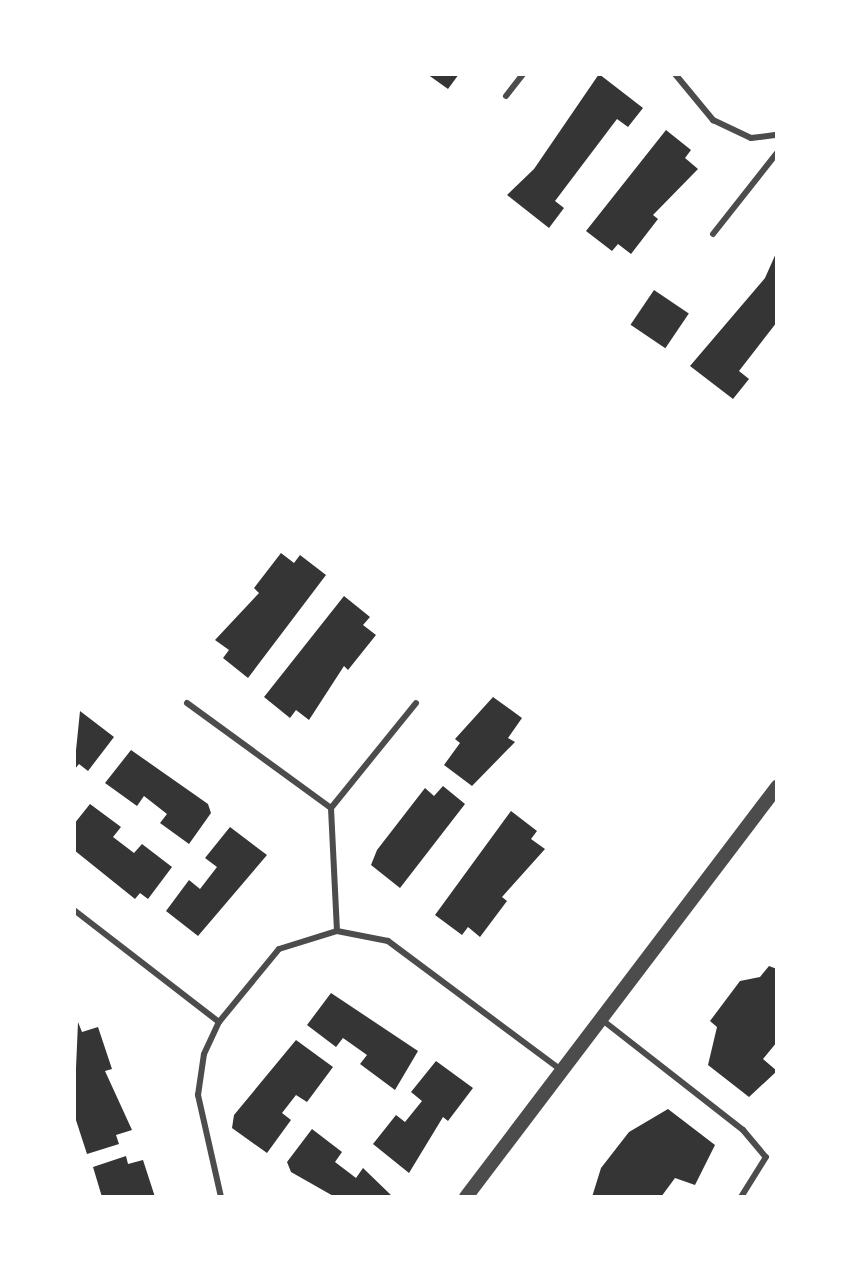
<!DOCTYPE html>
<html>
<head>
<meta charset="utf-8">
<style>
	body { margin:0 }
	#map { position:relative; width:851px; height:1271px; overflow:hidden; background:#fff; font-family:"Roboto Condensed",sans-serif }
	div>[style] { position:absolute }
	[style*='--x'] { left:calc(var(--x)*1px); top:calc(var(--y)*1px); width:calc(var(--w)*1px); rotate:calc(var(--a)*1deg) }
	.building>* { inset:0; background:#353535; transform-origin:0 0 }
	.service>* { height:6px; margin:-3px; padding:0 3px; transform-origin:3px; border-radius:3px; background:#4c4c4c }
	.tertiary>* { height:14px; margin:-7px; padding:0 7px; transform-origin:7px; border-radius:7px; background:#4c4c4c }
	span { translate:-50% -50%; white-space:nowrap; text-align:center; line-height:1.15; -webkit-text-stroke:8px #fff; paint-order:stroke }
	.frame { position:absolute; inset:0; border:76px solid #fff; pointer-events:none }
</style>
</head>
<body>
<div id="map">
	<div class="building">
		<div style="clip-path:polygon(427px 74px,459px 74px,448px 89px)"></div>
		<div style="clip-path:polygon(599px 74px,643px 108px,628px 127px,617px 119px,555px 201px,564px 208px,549px 228px,507px 195px,534px 169px)"></div>
		<div style="clip-path:polygon(666px 130px,691px 150px,685px 158px,698px 169px,653px 215px,658px 219px,631px 254px,618px 244px,612px 251px,586px 231px)"></div>
		<div style="clip-path:polygon(777px 251px,777px 322px,739px 371px,749px 379px,733px 399px,690px 366px,765px 278px)"></div>
		<div style="left:654px;top:290px;width:42px;height:42px;rotate:34deg"></div>
		<div style="clip-path:polygon(281px 553px,294px 563px,300px 555px,326px 575px,248px 678px,223px 658px,229px 650px,215px 640px,259px 593px,254px 588px)"></div>
		<div style="clip-path:polygon(344px 596px,370px 617px,363px 625px,376px 635px,348px 670px,344px 666px,309px 720px,296px 710px,290px 718px,264px 697px)"></div>
		<div style="clip-path:polygon(493px 697px,522px 718px,508px 738px,515px 742px,472px 786px,444px 765px,460px 743px,455px 739px)"></div>
		<div style="clip-path:polygon(80px 711px,114px 737px,88px 771px,79px 764px,74px 770px)"></div>
		<div style="clip-path:polygon(131px 750px,208px 804px,211px 813px,189px 844px,160px 823px,167px 814px,144px 796px,137px 806px,105px 783px)"></div>
		<div style="clip-path:polygon(443px 786px,465px 804px,400px 888px,371px 865px,377px 850px,425px 788px,434px 796px)"></div>
		<div style="clip-path:polygon(90px 804px,121px 827px,113px 837px,134px 853px,142px 844px,172px 867px,148px 899px,140px 893px,135px 899px,74px 850px,74px 824px)"></div>
		<div style="clip-path:polygon(511px 811px,537px 831px,531px 839px,545px 849px,502px 897px,507px 901px,480px 937px,468px 927px,462px 935px,435px 915px)"></div>
		<div style="clip-path:polygon(230px 827px,267px 855px,198px 936px,166px 911px,189px 880px,200px 889px,217px 867px,205px 858px)"></div>
		<div style="clip-path:polygon(769px 966px,777px 969px,777px 1042px,763px 1059px,777px 1071px,749px 1097px,708px 1065px,717px 1027px,710px 1021px,740px 981px,760px 977px)"></div>
		<div style="clip-path:polygon(331px 993px,418px 1051px,395px 1090px,360px 1064px,367px 1055px,343px 1038px,336px 1047px,307px 1025px)"></div>
		<div style="clip-path:polygon(78px 1022px,82px 1032px,98px 1027px,112px 1069px,105px 1071px,132px 1130px,116px 1135px,119px 1144px,87px 1154px,74px 1114px)"></div>
		<div style="clip-path:polygon(296px 1040px,333px 1067px,307px 1102px,296px 1095px,282px 1113px,291px 1120px,267px 1153px,232px 1128px,234px 1115px)"></div>
		<div style="clip-path:polygon(436px 1061px,473px 1088px,448px 1121px,443px 1117px,409px 1173px,373px 1144px,396px 1115px,405px 1122px,422px 1101px,411px 1092px)"></div>
		<div style="clip-path:polygon(668px 1109px,715px 1145px,695px 1185px,675px 1178px,661px 1197px,592px 1197px,601px 1168px,629px 1132px)"></div>
		<div style="clip-path:polygon(312px 1129px,342px 1152px,335px 1162px,356px 1178px,363px 1168px,393px 1197px,335px 1197px,291px 1172px,287px 1162px)"></div>
		<div style="clip-path:polygon(126px 1156px,128px 1164px,143px 1160px,155px 1197px,102px 1197px,93px 1167px)"></div>
	</div>
	<div class="service">
		<div style="--x:675;--y:74;--w:60;--a:50.4"></div>
		<div style="--x:713;--y:120;--w:42;--a:25.3"></div>
		<div style="--x:751;--y:138;--w:26;--a:-7"></div>
		<div style="--x:506;--y:96;--w:28;--a:-52"></div>
		<div style="--x:713;--y:234;--w:103;--a:-51.7"></div>
		<div style="--x:187;--y:703;--w:178;--a:36.1"></div>
		<div style="--x:74;--y:910;--w:183;--a:37.7"></div>
		<div style="--x:337;--y:931;--w:123;--a:-92.8"></div>
		<div style="--x:331;--y:808;--w:135;--a:-51"></div>
		<div style="--x:601;--y:1019;--w:180;--a:38"></div>
		<div style="--x:743;--y:1130;--w:35;--a:50"></div>
		<div style="--x:766;--y:1157;--w:47;--a:122"></div>
		<div style="--x:221;--y:1197;--w:105;--a:-102.7"></div>
		<div style="--x:198;--y:1095;--w:41;--a:-81.7"></div>
		<div style="--x:204;--y:1054;--w:35;--a:-65"></div>
		<div style="--x:219;--y:1022;--w:94;--a:-50.6"></div>
		<div style="--x:279;--y:949;--w:61;--a:-17.2"></div>
		<div style="--x:337;--y:931;--w:52;--a:11.1"></div>
		<div style="--x:388;--y:941;--w:214;--a:36.7"></div>
	</div>
	<div class="tertiary">
		<div style="--x:466;--y:1197;--w:515;--a:-52.82"></div>
	</div>
	<div class="frame"></div>
</div>
</body>
</html>
